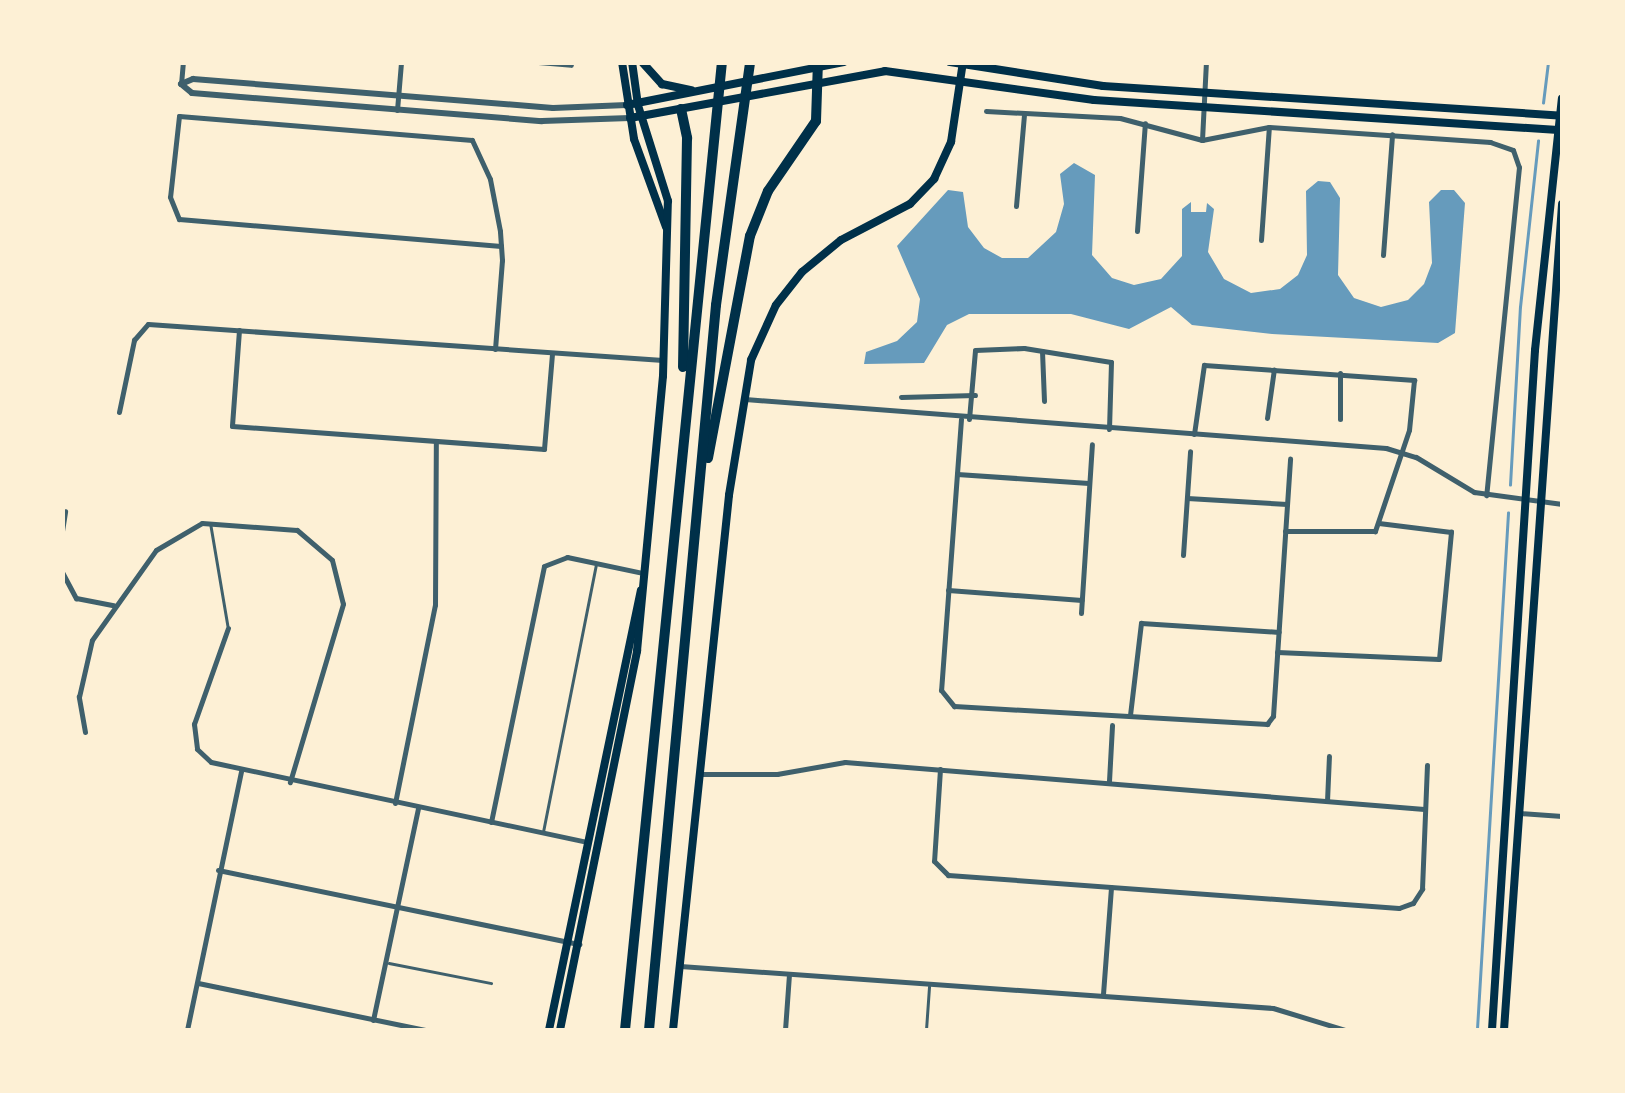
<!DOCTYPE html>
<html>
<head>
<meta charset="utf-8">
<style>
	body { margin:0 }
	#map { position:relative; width:1625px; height:1093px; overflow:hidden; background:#fdf0d5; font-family:Jost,sans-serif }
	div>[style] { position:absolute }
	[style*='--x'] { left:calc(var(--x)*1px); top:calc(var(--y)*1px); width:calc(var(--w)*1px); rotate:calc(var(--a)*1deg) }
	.water>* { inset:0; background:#669bbc }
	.stream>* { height:2.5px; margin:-1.25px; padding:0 1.25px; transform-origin:1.25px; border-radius:1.25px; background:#669bbc }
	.service>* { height:2.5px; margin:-1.25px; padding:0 1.25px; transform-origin:1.25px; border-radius:1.25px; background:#3f606c }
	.minor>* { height:5px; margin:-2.5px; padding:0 2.5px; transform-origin:2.5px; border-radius:2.5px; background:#3f606c }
	.tertiary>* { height:6px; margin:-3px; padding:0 3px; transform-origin:3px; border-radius:3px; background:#3f606c }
	.secondary>* { height:8px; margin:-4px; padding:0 4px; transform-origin:4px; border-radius:4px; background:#003049 }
	.motorway>* { height:10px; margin:-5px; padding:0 5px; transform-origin:5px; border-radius:5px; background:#003049 }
	span { translate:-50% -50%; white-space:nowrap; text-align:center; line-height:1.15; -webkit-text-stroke:8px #fdf0d5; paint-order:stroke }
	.frame { position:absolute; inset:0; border:65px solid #fdf0d5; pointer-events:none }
</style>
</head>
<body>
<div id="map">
	<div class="water">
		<div style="clip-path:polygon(1074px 163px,1095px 175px,1092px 255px,1112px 278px,1134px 285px,1161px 279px,1182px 256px,1182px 209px,1191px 202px,1191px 212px,1206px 212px,1207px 203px,1214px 209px,1208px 252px,1224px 279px,1251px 293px,1280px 289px,1298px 275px,1307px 255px,1306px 191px,1318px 181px,1330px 182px,1340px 198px,1338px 275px,1354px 298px,1381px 307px,1408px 300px,1424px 284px,1432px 263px,1429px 202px,1441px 190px,1454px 190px,1465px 203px,1455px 333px,1438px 343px,1272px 334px,1192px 325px,1171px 307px,1129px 329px,1071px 314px,969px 314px,947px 325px,924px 363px,864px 364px,866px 352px,897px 341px,917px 322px,920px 299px,897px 246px,948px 190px,963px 192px,968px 227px,984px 248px,1002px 258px,1028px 258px,1056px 232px,1064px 204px,1060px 174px)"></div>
	</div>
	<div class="stream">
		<div style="--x:1543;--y:103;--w:41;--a:-83"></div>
		<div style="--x:1510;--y:485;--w:178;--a:-86.8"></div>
		<div style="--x:1520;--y:307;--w:167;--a:-83.8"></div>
		<div style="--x:1477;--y:1029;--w:517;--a:-86.56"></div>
	</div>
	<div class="service">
		<div style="--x:211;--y:526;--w:101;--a:80.4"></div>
		<div style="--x:543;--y:832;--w:272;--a:-78.8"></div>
		<div style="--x:389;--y:963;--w:104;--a:11.1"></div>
		<div style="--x:926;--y:1030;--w:43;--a:-86"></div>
	</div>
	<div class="minor">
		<div style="--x:538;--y:62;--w:33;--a:5"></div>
		<div style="--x:181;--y:84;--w:22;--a:-85"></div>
		<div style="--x:397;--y:110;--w:48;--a:-85.2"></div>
		<div style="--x:986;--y:111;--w:134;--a:3"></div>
		<div style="--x:1120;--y:118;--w:85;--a:15"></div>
		<div style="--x:1202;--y:140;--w:68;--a:-11"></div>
		<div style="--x:1269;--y:127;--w:222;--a:3.9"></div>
		<div style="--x:1490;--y:142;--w:24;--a:19"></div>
		<div style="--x:1513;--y:150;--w:18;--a:71"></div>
		<div style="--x:1519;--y:167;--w:330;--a:95.7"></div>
		<div style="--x:1202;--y:140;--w:78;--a:-87.1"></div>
		<div style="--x:1016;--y:206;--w:91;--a:-85"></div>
		<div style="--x:1137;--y:231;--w:108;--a:-85.8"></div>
		<div style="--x:1261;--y:240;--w:113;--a:-86"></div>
		<div style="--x:1383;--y:255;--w:121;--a:-85.7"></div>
		<div style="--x:239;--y:330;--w:96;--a:94.2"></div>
		<div style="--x:232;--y:426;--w:313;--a:4.2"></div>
		<div style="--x:544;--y:449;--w:96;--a:-85.2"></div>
		<div style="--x:495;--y:349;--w:89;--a:-85.5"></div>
		<div style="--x:502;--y:260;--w:14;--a:-94"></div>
		<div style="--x:501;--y:246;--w:15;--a:-94"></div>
		<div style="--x:500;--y:231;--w:53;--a:-100.9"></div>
		<div style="--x:490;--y:179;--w:43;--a:-114.8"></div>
		<div style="--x:472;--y:140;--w:294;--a:-175.3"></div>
		<div style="--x:179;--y:116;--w:81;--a:96.3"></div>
		<div style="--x:170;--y:197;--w:24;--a:68"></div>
		<div style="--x:179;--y:219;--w:323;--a:4.8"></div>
		<div style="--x:1042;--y:351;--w:50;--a:87.7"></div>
		<div style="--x:1340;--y:373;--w:46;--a:90"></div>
		<div style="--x:901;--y:397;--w:74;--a:-1.5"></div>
		<div style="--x:745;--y:399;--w:643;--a:4.37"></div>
		<div style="--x:1386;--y:448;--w:31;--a:17"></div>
		<div style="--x:1416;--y:457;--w:68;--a:31.1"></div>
		<div style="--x:1474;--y:492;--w:89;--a:7.8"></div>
		<div style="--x:119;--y:412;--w:74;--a:-78.2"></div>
		<div style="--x:134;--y:340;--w:21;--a:-49"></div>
		<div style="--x:148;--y:324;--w:516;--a:4"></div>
		<div style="--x:1267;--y:418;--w:49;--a:-81.9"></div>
		<div style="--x:961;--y:419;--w:272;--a:94.2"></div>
		<div style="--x:941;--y:690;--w:21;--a:51"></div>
		<div style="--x:954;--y:706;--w:314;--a:3.3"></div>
		<div style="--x:1267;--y:724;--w:10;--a:-53"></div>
		<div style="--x:1273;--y:716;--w:258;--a:-86.2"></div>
		<div style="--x:969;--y:419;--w:69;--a:-85"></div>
		<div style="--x:975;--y:350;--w:49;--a:-2.3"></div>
		<div style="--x:1024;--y:348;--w:88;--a:9.1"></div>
		<div style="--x:1111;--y:362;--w:67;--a:91.7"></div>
		<div style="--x:1194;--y:434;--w:70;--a:-81.8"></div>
		<div style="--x:1204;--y:365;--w:211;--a:4.1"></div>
		<div style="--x:1414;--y:380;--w:50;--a:95.7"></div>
		<div style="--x:1409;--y:430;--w:107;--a:108.6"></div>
		<div style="--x:1375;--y:531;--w:90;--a:180"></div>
		<div style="--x:957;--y:474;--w:132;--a:3.9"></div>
		<div style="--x:1187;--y:498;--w:100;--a:3.4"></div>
		<div style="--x:62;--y:531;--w:20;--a:-81"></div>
		<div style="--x:1183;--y:555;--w:104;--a:-86.1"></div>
		<div style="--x:62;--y:572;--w:30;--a:62"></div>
		<div style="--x:76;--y:598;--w:38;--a:11"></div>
		<div style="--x:948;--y:590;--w:134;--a:4.3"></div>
		<div style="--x:1081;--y:613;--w:169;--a:-86.3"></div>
		<div style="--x:228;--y:628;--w:102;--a:109.5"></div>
		<div style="--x:194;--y:724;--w:25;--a:83"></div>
		<div style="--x:197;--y:749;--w:19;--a:43"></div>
		<div style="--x:211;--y:762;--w:384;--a:12"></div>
		<div style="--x:1277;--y:652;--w:162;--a:2.5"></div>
		<div style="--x:1439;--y:659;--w:128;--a:-84.6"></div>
		<div style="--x:1451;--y:532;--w:73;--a:-172.9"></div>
		<div style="--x:1130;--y:715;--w:93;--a:-83.2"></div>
		<div style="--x:1141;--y:623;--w:138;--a:3.7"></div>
		<div style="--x:85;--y:732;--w:36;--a:-100"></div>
		<div style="--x:79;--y:697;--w:58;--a:-77.2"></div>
		<div style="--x:92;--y:640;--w:110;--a:-54.6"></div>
		<div style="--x:156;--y:550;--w:53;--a:-30.4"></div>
		<div style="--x:202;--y:523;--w:95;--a:4.2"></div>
		<div style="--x:297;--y:530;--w:46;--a:40.6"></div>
		<div style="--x:332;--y:560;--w:45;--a:76"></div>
		<div style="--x:343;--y:604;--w:186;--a:106.6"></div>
		<div style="--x:940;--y:769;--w:92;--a:93.7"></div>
		<div style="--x:934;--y:861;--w:20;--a:45"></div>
		<div style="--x:948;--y:875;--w:452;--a:4.2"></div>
		<div style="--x:1399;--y:908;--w:15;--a:-20"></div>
		<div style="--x:1413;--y:903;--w:17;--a:-57"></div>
		<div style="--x:1422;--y:889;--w:124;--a:-87.7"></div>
		<div style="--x:701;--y:774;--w:76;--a:0"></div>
		<div style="--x:777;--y:774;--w:69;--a:-10"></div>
		<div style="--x:845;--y:762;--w:581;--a:4.64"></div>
		<div style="--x:1109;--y:781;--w:56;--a:-86.9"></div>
		<div style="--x:1327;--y:801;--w:45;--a:-87.5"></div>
		<div style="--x:395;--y:803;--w:202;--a:-78.6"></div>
		<div style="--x:435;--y:605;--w:164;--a:-89.7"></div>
		<div style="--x:1520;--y:813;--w:42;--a:4.1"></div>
		<div style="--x:491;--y:822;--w:261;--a:-78.3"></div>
		<div style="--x:544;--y:566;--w:25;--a:-21"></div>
		<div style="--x:567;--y:557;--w:78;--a:11.9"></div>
		<div style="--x:218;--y:870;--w:369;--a:11.6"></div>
		<div style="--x:680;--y:966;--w:594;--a:4.05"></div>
		<div style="--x:1273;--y:1008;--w:75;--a:17"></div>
		<div style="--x:198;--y:983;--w:232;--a:11.7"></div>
		<div style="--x:1103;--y:994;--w:107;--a:-85.7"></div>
		<div style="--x:373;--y:1020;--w:217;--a:-78"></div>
		<div style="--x:187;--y:1030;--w:264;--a:-78.2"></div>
		<div style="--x:785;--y:1030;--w:56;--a:-85.9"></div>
	</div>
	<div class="tertiary">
		<div style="--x:181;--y:84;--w:14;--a:39"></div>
		<div style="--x:192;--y:93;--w:351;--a:4.6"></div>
		<div style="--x:542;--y:121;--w:88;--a:-2"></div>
		<div style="--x:181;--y:84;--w:13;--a:-23"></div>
		<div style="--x:193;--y:79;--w:361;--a:4.6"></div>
		<div style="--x:553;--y:108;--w:74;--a:-2.3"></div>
	</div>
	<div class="secondary">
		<div style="--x:622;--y:62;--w:78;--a:81.1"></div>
		<div style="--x:634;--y:139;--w:94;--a:70"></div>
		<div style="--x:642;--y:62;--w:30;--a:48"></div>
		<div style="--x:662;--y:84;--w:30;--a:12"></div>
		<div style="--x:950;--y:62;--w:155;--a:8.9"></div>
		<div style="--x:1103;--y:86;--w:460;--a:3.7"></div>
		<div style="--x:627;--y:105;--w:221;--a:-11.2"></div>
		<div style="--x:630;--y:118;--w:259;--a:-10.4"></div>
		<div style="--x:885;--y:71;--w:211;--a:7.9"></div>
		<div style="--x:1094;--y:100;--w:469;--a:3.7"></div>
		<div style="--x:549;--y:1030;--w:449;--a:-78.2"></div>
		<div style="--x:560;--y:1030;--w:387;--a:-78.5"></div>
		<div style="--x:637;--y:651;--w:276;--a:-84.6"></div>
		<div style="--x:663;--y:376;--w:175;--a:-88.4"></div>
		<div style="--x:668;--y:201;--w:101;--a:-107.4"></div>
		<div style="--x:638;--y:105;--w:43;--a:-97.9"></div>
		<div style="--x:673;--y:1030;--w:538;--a:-84.02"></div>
		<div style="--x:729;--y:495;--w:137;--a:-80.7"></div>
		<div style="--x:751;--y:360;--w:60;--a:-65.6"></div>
		<div style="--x:776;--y:305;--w:42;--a:-51.8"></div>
		<div style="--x:802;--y:272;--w:50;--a:-39.4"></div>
		<div style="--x:841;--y:240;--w:78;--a:-27.6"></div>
		<div style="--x:910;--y:204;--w:35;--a:-46"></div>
		<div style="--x:934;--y:179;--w:41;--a:-65.3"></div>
		<div style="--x:951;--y:142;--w:81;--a:-81.5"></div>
		<div style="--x:1492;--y:1030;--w:681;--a:-86.38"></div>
		<div style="--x:1535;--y:350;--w:253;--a:-83.9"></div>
		<div style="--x:1504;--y:1030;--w:828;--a:-85.98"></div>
	</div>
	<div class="motorway">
		<div style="--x:681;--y:109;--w:30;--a:78"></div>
		<div style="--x:687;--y:138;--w:229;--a:91"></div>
		<div style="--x:708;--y:458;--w:226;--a:-79.3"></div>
		<div style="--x:750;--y:236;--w:48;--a:-68.2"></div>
		<div style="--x:768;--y:191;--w:85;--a:-55.6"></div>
		<div style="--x:816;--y:121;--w:59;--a:-88.1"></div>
		<div style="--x:625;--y:1030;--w:973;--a:-84.28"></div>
		<div style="--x:649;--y:1030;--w:728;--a:-84.72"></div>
		<div style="--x:716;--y:305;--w:245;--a:-82"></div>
	</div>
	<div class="frame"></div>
</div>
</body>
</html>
